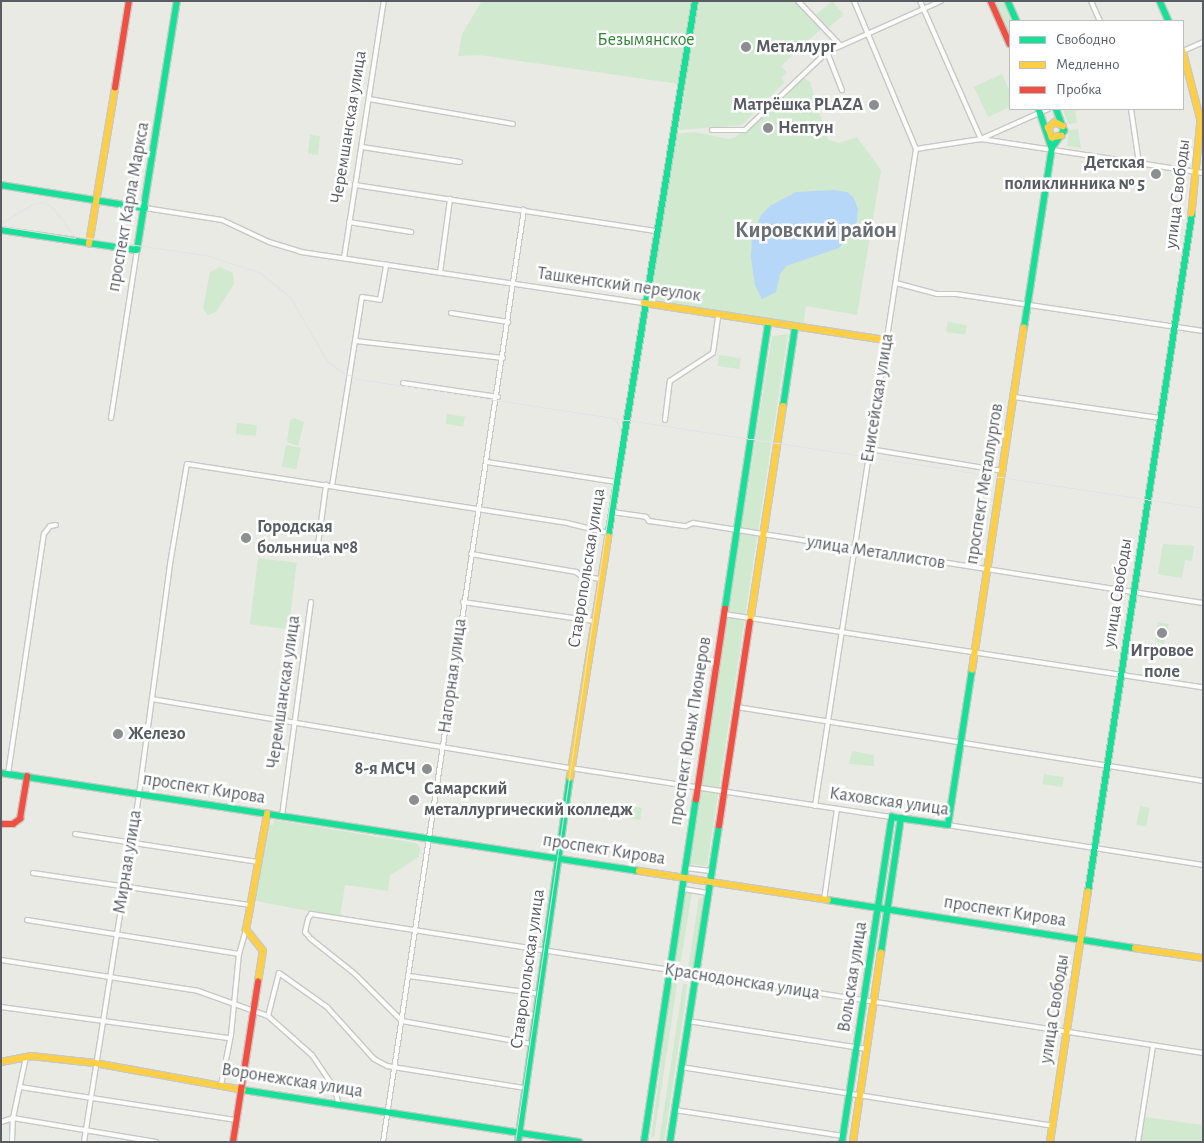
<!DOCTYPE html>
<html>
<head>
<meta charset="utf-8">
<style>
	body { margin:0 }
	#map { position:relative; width:1204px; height:1143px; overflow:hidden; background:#eaeae4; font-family:"Alegreya Sans",sans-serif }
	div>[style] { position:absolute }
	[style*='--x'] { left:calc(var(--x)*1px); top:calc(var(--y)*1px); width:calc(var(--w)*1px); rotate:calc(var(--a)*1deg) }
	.green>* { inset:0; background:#d0e9cf; transform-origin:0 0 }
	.water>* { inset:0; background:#b6d7f7 }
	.roads { filter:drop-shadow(1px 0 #c7c8c6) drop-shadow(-1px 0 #c7c8c6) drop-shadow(0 1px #c7c8c6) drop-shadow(0 -1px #c7c8c6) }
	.street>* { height:4px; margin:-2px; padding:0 2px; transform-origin:2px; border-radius:2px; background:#fcfcfb }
	.fast>* { height:5.5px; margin:-2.75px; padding:0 2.75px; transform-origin:2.75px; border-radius:2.75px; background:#16e098 }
	.slow>* { height:5.5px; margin:-2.75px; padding:0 2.75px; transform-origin:2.75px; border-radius:2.75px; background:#ffcf43 }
	.jam>* { height:5.5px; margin:-2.75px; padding:0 2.75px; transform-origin:2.75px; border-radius:2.75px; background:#f24e42 }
	.tram>* { height:1px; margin:-0.5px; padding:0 0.5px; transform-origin:0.5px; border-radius:0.5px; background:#e2e3e2 }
	.rail>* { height:1px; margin-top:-0.5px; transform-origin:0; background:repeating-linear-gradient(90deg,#e2e3e2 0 1px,transparent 0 7px) }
	.dots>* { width:14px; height:14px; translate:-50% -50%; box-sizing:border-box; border:2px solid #fff; border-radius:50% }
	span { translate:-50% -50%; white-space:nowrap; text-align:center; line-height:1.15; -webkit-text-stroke:5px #fff; paint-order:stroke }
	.park-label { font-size:18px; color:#2d8737 }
	.poi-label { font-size:18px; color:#595d63; font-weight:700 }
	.left { translate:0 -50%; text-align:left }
	.right { translate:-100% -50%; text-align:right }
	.street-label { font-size:18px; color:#595d63 }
	.district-label { font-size:22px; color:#6a6f75; font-weight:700 }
	.frame { position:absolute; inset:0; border:2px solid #595d63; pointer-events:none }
	.legend { position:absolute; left:1009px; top:20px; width:175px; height:90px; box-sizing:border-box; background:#fff; border:1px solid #bdbec1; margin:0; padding:6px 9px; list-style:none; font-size:15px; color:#595d63 }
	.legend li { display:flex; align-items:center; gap:10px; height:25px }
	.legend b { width:25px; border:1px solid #bdbec1 }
</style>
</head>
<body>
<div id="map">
	<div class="green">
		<div style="clip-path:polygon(482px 1px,693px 1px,679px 84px,479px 55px,458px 56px,462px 34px)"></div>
		<div style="clip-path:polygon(698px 1px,796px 1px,822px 28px,781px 66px,787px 73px,781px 78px,785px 82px,742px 125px,679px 130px)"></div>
		<div style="left:832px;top:1px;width:18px;height:21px;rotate:49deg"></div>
		<div style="clip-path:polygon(993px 1px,1005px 1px,1014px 21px,1010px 21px,1010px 39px)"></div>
		<div style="clip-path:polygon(1002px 74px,1010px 92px,1010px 107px,988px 117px,974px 87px)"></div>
		<div style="clip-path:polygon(801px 76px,810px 82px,828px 140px,839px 143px,857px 137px,881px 170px,857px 315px,806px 306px,803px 327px,650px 301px,672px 134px,695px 132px,729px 139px,736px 137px,771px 99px)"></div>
		<div style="clip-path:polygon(1063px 109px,1075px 109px,1077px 123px,1068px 124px)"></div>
		<div style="clip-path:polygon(1078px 129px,1081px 148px,1067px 146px,1069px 130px)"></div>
		<div style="left:310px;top:135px;width:10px;height:19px;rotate:6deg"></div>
		<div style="clip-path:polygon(220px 267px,233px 273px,234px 284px,216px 312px,208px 315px,203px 309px,210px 272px)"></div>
		<div style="left:948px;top:322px;width:19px;height:10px;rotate:9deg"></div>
		<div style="clip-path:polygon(788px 334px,707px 866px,688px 864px,772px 336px)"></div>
		<div style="left:719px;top:355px;width:22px;height:11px;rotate:8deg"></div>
		<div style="left:447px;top:414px;width:18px;height:10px;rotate:9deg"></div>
		<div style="clip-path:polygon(294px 418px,304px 422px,298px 446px,287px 442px,290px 420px)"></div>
		<div style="left:237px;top:423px;width:20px;height:11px;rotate:6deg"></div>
		<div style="left:286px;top:445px;width:15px;height:22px;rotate:11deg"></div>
		<div style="clip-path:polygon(1163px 544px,1194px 546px,1192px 561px,1185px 560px,1182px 578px,1158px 574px)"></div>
		<div style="left:258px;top:558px;width:39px;height:67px;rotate:7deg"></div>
		<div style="clip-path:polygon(1158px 622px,1169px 624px,1164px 644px,1155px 641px)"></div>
		<div style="clip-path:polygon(1151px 644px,1164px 646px,1162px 653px,1168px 654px,1167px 659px,1149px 657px)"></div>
		<div style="clip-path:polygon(852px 751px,874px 755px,874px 766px,849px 764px)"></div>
		<div style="left:1044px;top:774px;width:20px;height:10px;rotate:9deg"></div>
		<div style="left:619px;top:805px;width:23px;height:12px;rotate:7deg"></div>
		<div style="left:1140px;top:806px;width:10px;height:19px;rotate:11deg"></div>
		<div style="clip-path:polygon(274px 820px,416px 843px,420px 848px,419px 857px,390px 875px,388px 891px,345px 885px,340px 917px,256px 901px,267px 825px,273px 825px)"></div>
		<div style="clip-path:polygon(685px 891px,692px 892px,680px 966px,674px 965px)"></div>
		<div style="clip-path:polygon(699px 898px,704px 898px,694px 970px,688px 969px)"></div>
		<div style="clip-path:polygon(672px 978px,678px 978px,654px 1137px,651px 1138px)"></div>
		<div style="clip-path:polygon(683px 984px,687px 984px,685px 1004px,664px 1142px,659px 1142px)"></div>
		<div style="clip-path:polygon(1144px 1117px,1203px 1125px,1203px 1142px,1141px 1142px)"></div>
	</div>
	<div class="water">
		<div style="clip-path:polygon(834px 190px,847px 192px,854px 198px,858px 209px,856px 229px,839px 248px,786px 266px,780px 274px,776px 292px,762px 299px,755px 285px,751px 258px,752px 237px,761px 215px,770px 206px,796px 192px)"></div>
	</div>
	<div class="roads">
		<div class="street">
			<div style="--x:798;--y:1;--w:61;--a:46.3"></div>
			<div style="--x:920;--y:1;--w:151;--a:66.2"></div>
			<div style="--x:1091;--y:1;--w:22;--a:66"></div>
			<div style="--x:1183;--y:51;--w:22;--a:-24"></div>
			<div style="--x:827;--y:52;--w:41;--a:68.5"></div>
			<div style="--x:369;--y:99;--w:146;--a:9.8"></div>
			<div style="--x:1131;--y:109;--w:55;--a:81.6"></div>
			<div style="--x:712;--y:130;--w:33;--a:0"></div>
			<div style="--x:745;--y:130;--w:113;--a:-43.6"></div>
			<div style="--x:827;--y:52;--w:125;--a:-24.1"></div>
			<div style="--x:983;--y:138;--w:71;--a:-24"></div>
			<div style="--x:362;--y:147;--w:99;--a:8.7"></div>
			<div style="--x:916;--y:149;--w:66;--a:-8.7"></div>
			<div style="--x:981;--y:139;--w:225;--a:8.7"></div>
			<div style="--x:355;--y:185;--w:304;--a:8.7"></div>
			<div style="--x:145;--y:208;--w:78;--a:8.9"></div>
			<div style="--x:222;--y:220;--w:52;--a:25.1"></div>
			<div style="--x:269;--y:242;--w:34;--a:17"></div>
			<div style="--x:301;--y:252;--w:347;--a:8.5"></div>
			<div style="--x:349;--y:222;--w:63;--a:9.2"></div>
			<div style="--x:344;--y:258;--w:260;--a:-81.2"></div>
			<div style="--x:440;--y:273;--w:75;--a:-82.3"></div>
			<div style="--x:896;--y:283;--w:42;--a:15"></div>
			<div style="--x:937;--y:294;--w:19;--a:0"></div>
			<div style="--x:956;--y:294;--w:250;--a:8.5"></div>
			<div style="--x:451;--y:313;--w:58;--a:9"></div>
			<div style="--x:356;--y:341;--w:148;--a:6.6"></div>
			<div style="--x:403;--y:383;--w:96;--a:8.4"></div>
			<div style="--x:1014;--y:397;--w:147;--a:8.2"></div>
			<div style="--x:111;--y:418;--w:170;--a:-81.2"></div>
			<div style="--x:665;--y:420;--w:39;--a:-83"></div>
			<div style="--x:670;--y:381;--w:51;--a:-33.1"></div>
			<div style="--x:713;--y:353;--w:37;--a:-82"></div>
			<div style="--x:870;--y:449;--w:135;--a:9.4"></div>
			<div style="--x:487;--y:462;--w:131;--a:8.8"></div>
			<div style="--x:332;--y:486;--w:191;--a:-81"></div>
			<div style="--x:362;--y:297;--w:18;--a:9"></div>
			<div style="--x:380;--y:300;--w:36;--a:-80"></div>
			<div style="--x:612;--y:512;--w:34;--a:8"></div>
			<div style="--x:646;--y:517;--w:5;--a:53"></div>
			<div style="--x:649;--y:521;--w:37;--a:8"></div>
			<div style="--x:686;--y:526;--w:8;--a:-23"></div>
			<div style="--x:693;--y:523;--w:516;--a:8.91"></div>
			<div style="--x:317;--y:552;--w:68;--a:-82.3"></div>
			<div style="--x:471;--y:554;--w:107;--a:9.7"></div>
			<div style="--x:576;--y:572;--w:6;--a:39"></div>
			<div style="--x:581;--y:576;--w:20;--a:9"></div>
			<div style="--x:463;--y:602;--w:132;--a:8.3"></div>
			<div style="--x:724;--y:614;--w:485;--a:8.7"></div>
			<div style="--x:152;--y:699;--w:425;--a:9.4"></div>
			<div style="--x:571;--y:768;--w:325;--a:8.7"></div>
			<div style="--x:737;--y:707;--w:472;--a:9"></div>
			<div style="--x:8;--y:774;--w:243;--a:-81.5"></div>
			<div style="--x:44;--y:534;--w:10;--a:-53"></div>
			<div style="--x:50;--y:526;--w:6;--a:-9"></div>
			<div style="--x:815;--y:806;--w:665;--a:-81.26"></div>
			<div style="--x:916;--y:149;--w:160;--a:-112.7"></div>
			<div style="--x:282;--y:816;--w:216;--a:-82.3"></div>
			<div style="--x:948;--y:825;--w:258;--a:8.9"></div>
			<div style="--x:75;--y:834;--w:186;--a:8.7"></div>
			<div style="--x:686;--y:868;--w:25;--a:7"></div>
			<div style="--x:33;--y:873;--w:220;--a:8.4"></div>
			<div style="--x:683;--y:889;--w:25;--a:9"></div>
			<div style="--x:824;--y:900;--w:92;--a:-81.9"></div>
			<div style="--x:27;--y:920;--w:215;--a:9.1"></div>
			<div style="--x:1;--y:960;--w:199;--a:8.9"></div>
			<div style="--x:198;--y:991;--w:74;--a:19.7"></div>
			<div style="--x:268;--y:1016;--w:59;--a:41.6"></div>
			<div style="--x:312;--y:1055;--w:41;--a:55.9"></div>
			<div style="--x:335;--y:1089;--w:13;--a:77"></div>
			<div style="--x:409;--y:976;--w:132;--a:7.8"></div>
			<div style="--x:1;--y:1007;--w:229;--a:7.8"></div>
			<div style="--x:268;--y:1016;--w:44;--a:-75.7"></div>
			<div style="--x:279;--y:973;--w:59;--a:35.3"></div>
			<div style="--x:327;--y:1007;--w:70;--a:47.9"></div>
			<div style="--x:374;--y:1059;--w:15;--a:28"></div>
			<div style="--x:387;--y:1066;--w:140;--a:9.1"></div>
			<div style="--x:688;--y:1021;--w:181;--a:8.9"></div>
			<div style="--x:532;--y:1044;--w:132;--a:-170"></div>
			<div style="--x:402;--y:1021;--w:66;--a:-135"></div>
			<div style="--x:355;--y:974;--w:56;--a:-141.5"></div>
			<div style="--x:311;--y:939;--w:9;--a:-131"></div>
			<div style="--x:305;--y:932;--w:13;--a:-77"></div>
			<div style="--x:308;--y:919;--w:6;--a:-59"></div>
			<div style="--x:311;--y:914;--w:903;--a:8.86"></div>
			<div style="--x:681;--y:1067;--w:376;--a:9"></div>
			<div style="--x:221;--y:1085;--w:51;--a:-78.7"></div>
			<div style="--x:231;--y:1035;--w:81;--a:-84.4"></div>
			<div style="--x:239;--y:954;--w:25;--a:-74"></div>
			<div style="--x:20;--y:1087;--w:219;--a:8.7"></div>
			<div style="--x:675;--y:1110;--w:170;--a:8.8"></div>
			<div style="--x:1;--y:1122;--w:13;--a:-18"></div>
			<div style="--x:13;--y:1118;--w:145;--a:9.5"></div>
			<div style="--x:12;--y:1142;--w:24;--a:-88"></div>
			<div style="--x:13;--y:1118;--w:62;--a:-78"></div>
			<div style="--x:84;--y:1142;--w:352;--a:-81"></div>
			<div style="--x:139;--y:794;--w:232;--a:-82.3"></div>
			<div style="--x:170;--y:564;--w:101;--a:-80.4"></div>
			<div style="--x:187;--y:464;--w:385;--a:8.8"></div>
			<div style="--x:567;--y:523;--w:42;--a:13.7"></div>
			<div style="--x:383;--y:1142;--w:943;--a:-81.4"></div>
			<div style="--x:1138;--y:1142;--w:97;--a:-81.1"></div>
		</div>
		<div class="fast">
			<div style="--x:1008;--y:1;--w:22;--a:66"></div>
			<div style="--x:1160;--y:1;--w:22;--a:66"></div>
			<div style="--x:1039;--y:109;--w:41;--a:71.6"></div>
			<div style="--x:1;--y:185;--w:146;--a:9.1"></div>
			<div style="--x:1;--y:230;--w:137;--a:8.4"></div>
			<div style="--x:137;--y:250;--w:252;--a:-80.9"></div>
			<div style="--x:1024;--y:328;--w:182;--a:-81.2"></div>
			<div style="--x:1052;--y:148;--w:21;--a:-55"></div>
			<div style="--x:1064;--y:131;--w:23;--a:-110"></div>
			<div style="--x:783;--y:407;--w:80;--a:-81.4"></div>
			<div style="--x:608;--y:537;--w:543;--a:-80.78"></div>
			<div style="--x:725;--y:609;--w:288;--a:-81.4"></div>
			<div style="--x:1;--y:773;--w:645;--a:8.73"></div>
			<div style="--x:1088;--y:892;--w:686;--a:-81.28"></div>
			<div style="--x:828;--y:900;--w:311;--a:8.9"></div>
			<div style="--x:881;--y:953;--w:136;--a:-81.6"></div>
			<div style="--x:243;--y:1090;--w:340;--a:8.8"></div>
			<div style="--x:518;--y:1142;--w:368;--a:-81.9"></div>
			<div style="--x:644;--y:1142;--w:346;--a:-81.4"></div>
			<div style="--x:670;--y:1142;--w:320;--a:-81.2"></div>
			<div style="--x:842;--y:1142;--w:329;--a:-81.3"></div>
			<div style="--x:892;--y:817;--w:57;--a:8.1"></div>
			<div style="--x:948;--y:825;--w:157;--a:-81.2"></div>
		</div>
		<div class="slow">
			<div style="--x:1183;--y:51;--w:71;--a:75.4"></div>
			<div style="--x:1201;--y:120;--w:94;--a:95.5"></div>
			<div style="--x:1062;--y:136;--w:10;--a:169"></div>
			<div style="--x:1052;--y:138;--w:11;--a:-112"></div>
			<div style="--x:1048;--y:128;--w:9;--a:-41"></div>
			<div style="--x:1055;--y:122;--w:9;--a:27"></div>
			<div style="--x:89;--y:244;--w:158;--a:-80.5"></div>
			<div style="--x:644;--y:303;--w:246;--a:8.7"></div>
			<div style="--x:750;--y:622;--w:218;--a:-81.3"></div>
			<div style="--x:972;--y:670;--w:346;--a:-81.4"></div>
			<div style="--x:570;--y:778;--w:244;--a:-81"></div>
			<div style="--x:639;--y:871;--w:191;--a:8.7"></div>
			<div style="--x:1135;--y:948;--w:69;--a:8.4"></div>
			<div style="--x:258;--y:982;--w:31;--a:-81"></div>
			<div style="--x:263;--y:951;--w:27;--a:-129"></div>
			<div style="--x:246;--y:930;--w:118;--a:-79.7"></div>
			<div style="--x:1;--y:1062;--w:31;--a:-11"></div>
			<div style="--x:31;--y:1056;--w:64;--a:6.2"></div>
			<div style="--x:95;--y:1063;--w:150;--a:10.3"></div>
			<div style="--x:853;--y:1142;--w:191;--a:-81.6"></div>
			<div style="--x:1050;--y:1142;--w:253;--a:-81.4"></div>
		</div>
		<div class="jam">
			<div style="--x:991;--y:1;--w:47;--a:66.2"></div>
			<div style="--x:115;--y:88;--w:88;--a:-80.9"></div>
			<div style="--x:696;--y:800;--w:193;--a:-81.4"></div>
			<div style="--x:1;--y:824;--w:12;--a:0"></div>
			<div style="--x:13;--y:824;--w:9;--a:-36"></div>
			<div style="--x:20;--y:819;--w:43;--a:-80.5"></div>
			<div style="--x:719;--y:826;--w:206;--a:-81.4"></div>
			<div style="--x:233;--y:1142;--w:162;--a:-81.1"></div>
		</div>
	</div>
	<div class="tram">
		<div style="--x:1;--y:223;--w:37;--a:-31"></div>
		<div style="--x:33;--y:204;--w:11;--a:-10"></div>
		<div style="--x:44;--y:202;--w:11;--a:34"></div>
		<div style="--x:53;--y:208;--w:35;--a:53"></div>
		<div style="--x:74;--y:236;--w:132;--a:8.3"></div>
		<div style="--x:205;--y:255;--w:57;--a:17.5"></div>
		<div style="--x:259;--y:272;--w:40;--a:39"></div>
		<div style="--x:290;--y:297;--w:74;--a:60"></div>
		<div style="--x:327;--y:361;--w:19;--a:36"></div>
		<div style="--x:342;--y:372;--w:17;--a:24"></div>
		<div style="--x:358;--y:379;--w:855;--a:8.68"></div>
		<div style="--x:1;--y:226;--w:75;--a:9.2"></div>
		<div style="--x:515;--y:1142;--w:716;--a:-81.56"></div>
		<div style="--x:620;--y:434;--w:11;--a:-100"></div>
		<div style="--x:618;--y:423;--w:9;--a:-139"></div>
	</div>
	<div class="rail">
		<div style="--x:278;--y:282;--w:77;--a:-54.5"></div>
		<div style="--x:323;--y:219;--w:46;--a:-66.8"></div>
		<div style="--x:341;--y:177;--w:34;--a:-75"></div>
		<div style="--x:350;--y:144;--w:145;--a:-81.6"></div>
	</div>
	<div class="dots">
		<div style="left:746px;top:47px;background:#8c8e90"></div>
		<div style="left:874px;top:105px;background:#8c8e90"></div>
		<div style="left:768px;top:128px;background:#8c8e90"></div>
		<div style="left:1156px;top:174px;background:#8c8e90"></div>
		<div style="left:246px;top:538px;background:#8c8e90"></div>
		<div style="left:1162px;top:633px;background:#8c8e90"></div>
		<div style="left:118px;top:734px;background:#8c8e90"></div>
		<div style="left:427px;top:769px;background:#8c8e90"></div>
		<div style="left:414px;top:800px;background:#8c8e90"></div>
	</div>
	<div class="park-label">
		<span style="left:646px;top:40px">Безымянское</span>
	</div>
	<div class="poi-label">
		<span class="left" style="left:756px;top:47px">Металлург</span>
		<span class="right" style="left:863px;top:105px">Матрёшка PLAZA</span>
		<span class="left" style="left:778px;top:128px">Нептун</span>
		<span class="right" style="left:1145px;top:174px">Детская<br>поликлинника № 5</span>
		<span class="left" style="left:257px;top:538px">Городская<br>больница №8</span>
		<span style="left:1162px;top:662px">Игровое<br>поле</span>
		<span class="left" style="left:128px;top:734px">Железо</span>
		<span class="right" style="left:416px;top:769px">8-я МСЧ</span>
		<span class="left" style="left:424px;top:800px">Самарский<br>металлургический колледж</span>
	</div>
	<div class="street-label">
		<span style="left:349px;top:127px;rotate:-81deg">Черемшанская улица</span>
		<span style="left:1178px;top:194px;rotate:-83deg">улица Свободы</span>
		<span style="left:129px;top:207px;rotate:-80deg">проспект Карла Маркса</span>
		<span style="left:619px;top:285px;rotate:8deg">Ташкентский переулок</span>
		<span style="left:878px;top:398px;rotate:-81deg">Енисейская улица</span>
		<span style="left:985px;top:484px;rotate:-81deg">проспект Металлургов</span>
		<span style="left:876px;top:553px;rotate:9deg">улица Металлистов</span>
		<span style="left:587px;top:568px;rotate:-81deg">Ставропольская улица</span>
		<span style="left:1118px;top:593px;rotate:-81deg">улица Свободы</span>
		<span style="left:453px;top:676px;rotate:-82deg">Нагорная улица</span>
		<span style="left:284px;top:692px;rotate:-82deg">Черемшанская улица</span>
		<span style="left:691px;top:731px;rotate:-81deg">проспект Юных Пионеров</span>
		<span style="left:204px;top:789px;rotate:9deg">проспект Кирова</span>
		<span style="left:889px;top:802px;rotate:8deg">Каховская улица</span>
		<span style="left:604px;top:850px;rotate:9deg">проспект Кирова</span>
		<span style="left:128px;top:862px;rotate:-81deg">Мирная улица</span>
		<span style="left:1005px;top:912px;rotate:9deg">проспект Кирова</span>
		<span style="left:528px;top:969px;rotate:-82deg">Ставропольская улица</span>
		<span style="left:853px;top:977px;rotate:-81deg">Вольская улица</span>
		<span style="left:742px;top:982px;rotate:9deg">Краснодонская улица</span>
		<span style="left:1055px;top:1009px;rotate:-81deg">улица Свободы</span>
		<span style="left:292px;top:1081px;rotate:9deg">Воронежская улица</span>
	</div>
	<div class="district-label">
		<span style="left:816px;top:231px">Кировский район</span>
	</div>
	<div class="frame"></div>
	<ul class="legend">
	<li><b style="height:6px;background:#16e098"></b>Свободно</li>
	<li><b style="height:6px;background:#ffcf43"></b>Медленно</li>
	<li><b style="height:6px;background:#f24e42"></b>Пробка</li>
	</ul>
</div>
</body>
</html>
